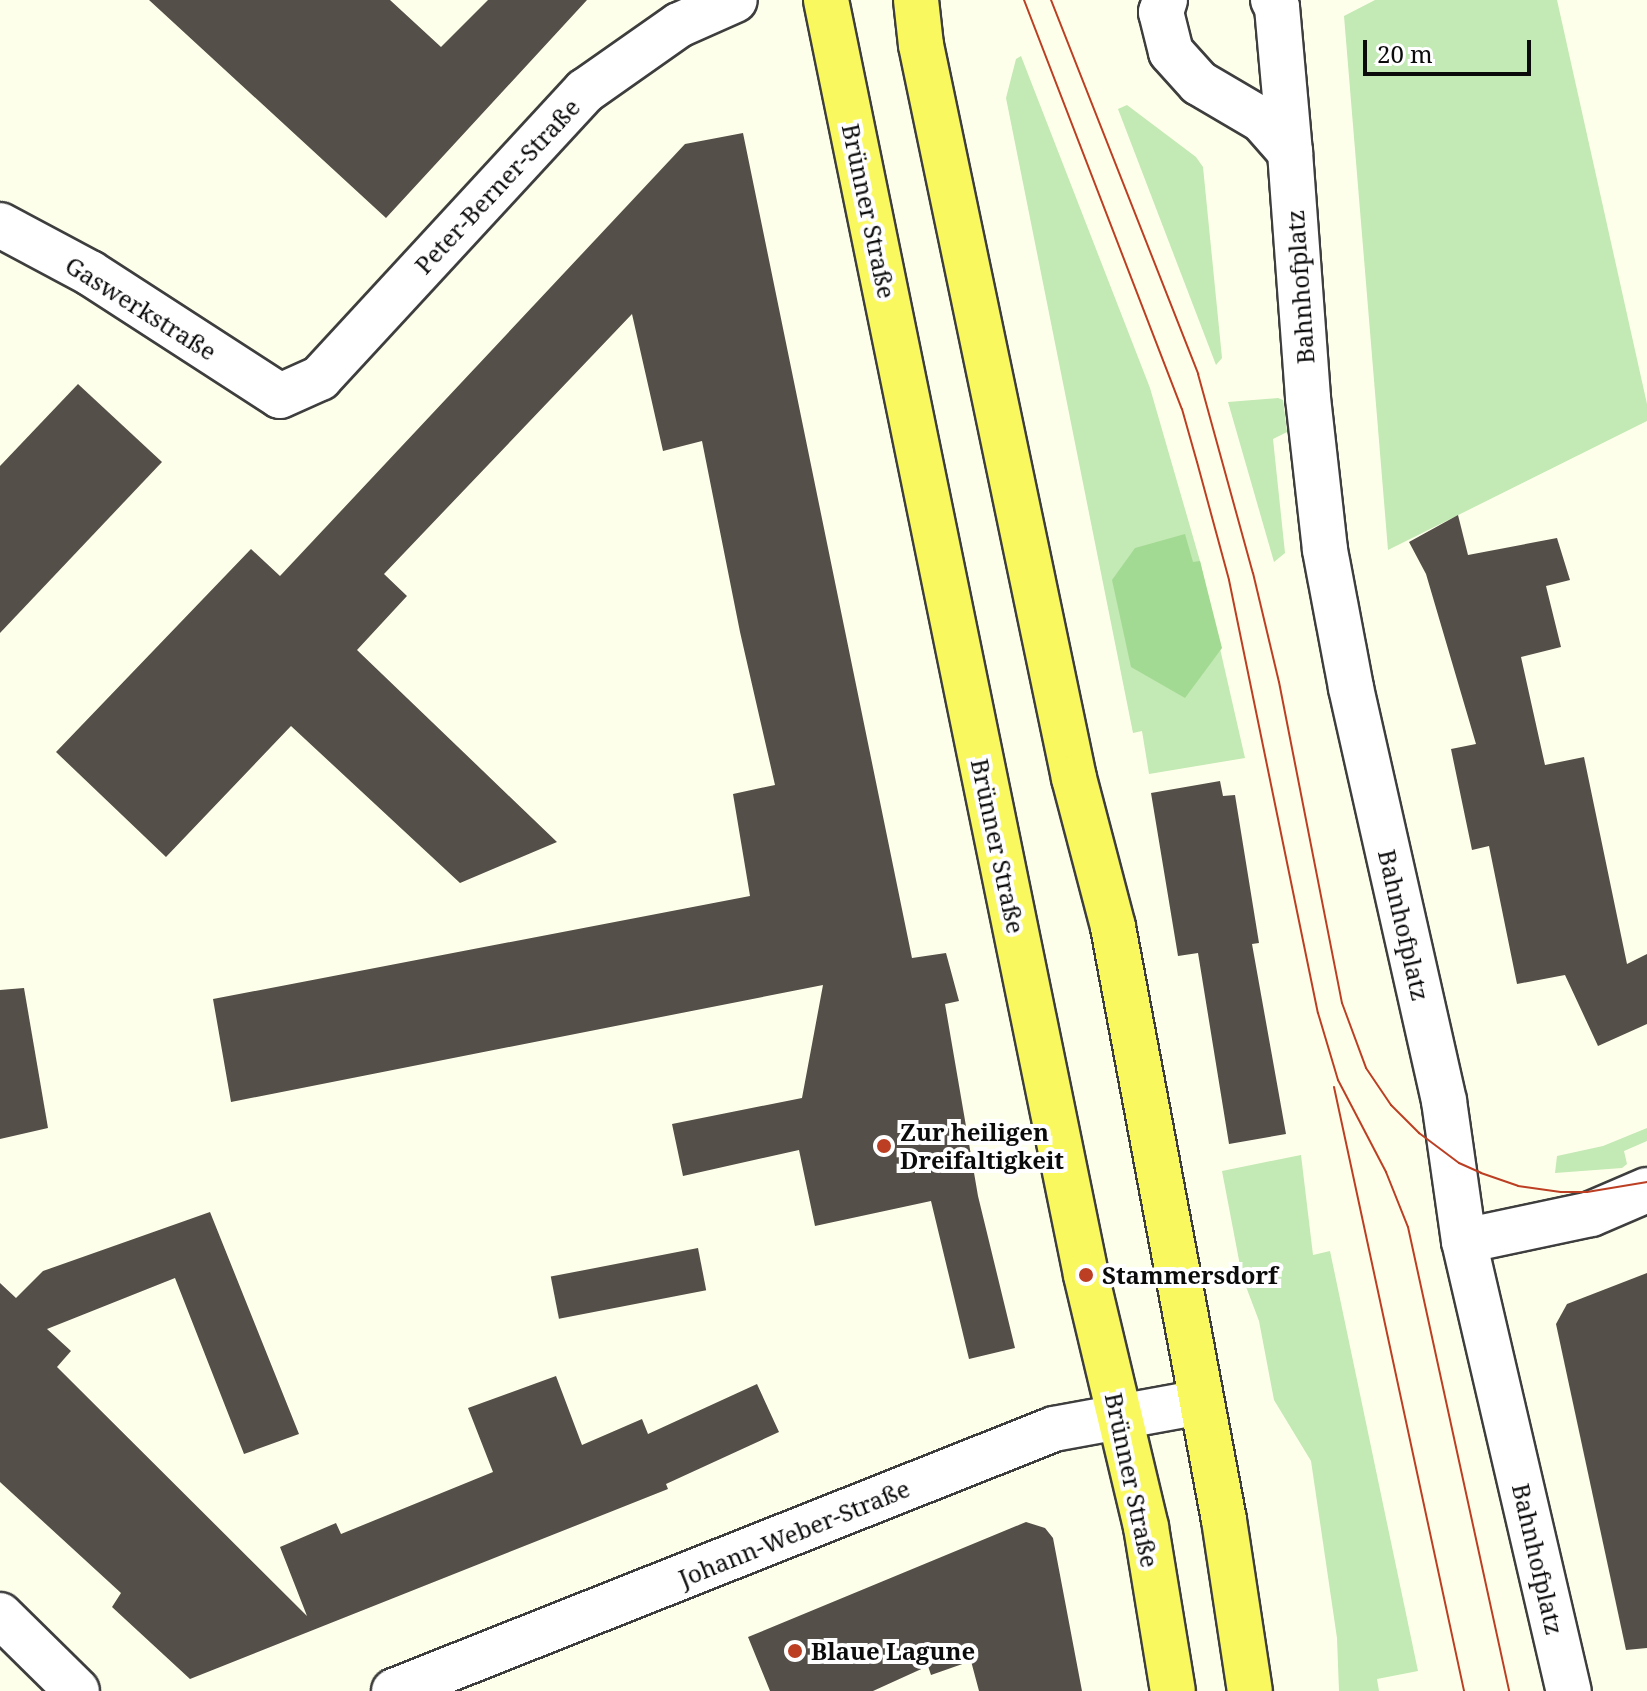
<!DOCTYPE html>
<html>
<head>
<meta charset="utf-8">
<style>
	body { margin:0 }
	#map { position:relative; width:1647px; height:1691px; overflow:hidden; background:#feffea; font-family:"Noto Serif",serif }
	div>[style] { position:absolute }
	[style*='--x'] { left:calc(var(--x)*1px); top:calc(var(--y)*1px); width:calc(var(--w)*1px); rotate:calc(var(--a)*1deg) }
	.green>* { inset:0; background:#c3e9b4 }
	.forest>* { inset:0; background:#a3da93 }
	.building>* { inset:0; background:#544f48; transform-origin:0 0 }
	.roads { filter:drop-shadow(2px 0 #3e3e3e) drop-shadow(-2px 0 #3e3e3e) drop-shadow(0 2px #3e3e3e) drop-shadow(0 -2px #3e3e3e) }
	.minor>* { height:44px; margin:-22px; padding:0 22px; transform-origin:22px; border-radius:22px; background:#fff }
	.major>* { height:44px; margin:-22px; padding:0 22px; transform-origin:22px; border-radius:22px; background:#faf85f }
	.tram>* { height:2px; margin:-1px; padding:0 1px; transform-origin:1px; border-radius:1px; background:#bc3f23 }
	.dots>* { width:22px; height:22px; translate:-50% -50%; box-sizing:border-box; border:4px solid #fff; border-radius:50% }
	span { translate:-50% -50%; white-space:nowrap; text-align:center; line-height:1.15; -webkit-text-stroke:8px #fff; paint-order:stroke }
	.street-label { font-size:24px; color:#0b0b0b }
	.poi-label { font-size:24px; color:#0b0b0b; font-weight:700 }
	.left { translate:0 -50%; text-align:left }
	.scale { position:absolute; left:1363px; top:40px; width:168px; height:36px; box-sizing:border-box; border:4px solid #0b0b0b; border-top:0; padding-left:10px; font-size:24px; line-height:28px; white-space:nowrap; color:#0b0b0b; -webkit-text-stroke:6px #fff; paint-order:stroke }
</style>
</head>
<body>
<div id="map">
	<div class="green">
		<div style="clip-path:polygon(1375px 0,1557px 0,1647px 404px,1647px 421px,1388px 550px,1344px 16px)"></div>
		<div style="clip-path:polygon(1021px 56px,1150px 388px,1200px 561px,1245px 758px,1149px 774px,1142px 731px,1133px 733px,1006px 98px,1016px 59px)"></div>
		<div style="clip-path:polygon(1127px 105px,1196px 157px,1203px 167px,1222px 358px,1216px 365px,1118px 109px)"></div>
		<div style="clip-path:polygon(1278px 398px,1283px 400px,1287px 432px,1273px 439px,1285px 553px,1274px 562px,1228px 402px)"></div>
		<div style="clip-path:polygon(1647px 1128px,1647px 1141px,1624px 1151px,1627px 1164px,1622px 1168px,1555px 1173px,1557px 1156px,1603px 1146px)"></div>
		<div style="clip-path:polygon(1301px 1155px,1313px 1255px,1330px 1251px,1418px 1671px,1377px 1679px,1379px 1691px,1339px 1691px,1337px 1638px,1311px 1461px,1274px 1400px,1259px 1321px,1242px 1276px,1222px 1171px)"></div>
	</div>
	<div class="forest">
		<div style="clip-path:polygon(1185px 534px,1193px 562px,1200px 561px,1222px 648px,1185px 698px,1131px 667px,1112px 580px,1135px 548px)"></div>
	</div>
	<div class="building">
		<div style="clip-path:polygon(149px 0,390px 0,441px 47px,488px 0,587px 0,386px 218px)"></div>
		<div style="clip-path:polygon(743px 133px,912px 958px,946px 953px,959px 1001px,945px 1004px,978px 1196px,1015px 1348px,969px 1359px,931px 1201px,815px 1226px,799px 1150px,683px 1176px,672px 1124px,802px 1098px,823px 985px,231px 1102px,213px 999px,750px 896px,733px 794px,775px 785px,740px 632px,702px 441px,663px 451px,632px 314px,384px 574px,407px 596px,357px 650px,557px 842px,460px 883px,291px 726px,166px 857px,56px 752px,251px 549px,280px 576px,685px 144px)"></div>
		<div style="clip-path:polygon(78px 384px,162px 462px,0 633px,0 466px)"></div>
		<div style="clip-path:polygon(1458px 515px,1468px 555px,1557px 538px,1570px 580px,1546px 586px,1561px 647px,1521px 657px,1545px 765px,1584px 757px,1627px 964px,1647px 954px,1647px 1024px,1598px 1046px,1565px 975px,1517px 984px,1489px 846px,1472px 850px,1451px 749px,1476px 744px,1426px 574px,1409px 542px)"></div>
		<div style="clip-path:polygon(1220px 781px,1223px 796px,1235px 795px,1259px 943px,1252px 944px,1286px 1134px,1229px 1144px,1198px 953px,1178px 956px,1151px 793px)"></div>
		<div style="clip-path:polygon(24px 988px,48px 1128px,0 1139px,0 990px)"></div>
		<div style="clip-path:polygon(210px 1212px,299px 1434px,244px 1454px,175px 1278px,47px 1329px,71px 1351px,57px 1367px,307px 1616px,280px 1547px,336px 1523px,341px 1534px,493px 1472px,468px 1408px,556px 1376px,582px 1445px,642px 1419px,648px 1434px,757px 1384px,779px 1432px,666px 1484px,668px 1489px,190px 1679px,112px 1607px,121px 1593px,0 1482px,0 1283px,16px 1298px,43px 1271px)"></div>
		<div style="left:698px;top:1248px;width:43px;height:150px;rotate:79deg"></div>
		<div style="clip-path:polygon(1647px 1273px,1647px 1648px,1626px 1650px,1556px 1324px,1567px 1304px)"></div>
		<div style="clip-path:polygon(1026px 1522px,1045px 1528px,1053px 1538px,1082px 1691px,979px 1691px,971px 1661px,931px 1675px,928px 1666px,873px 1691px,770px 1691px,748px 1637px)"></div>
	</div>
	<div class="roads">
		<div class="minor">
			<div style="--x:1165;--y:0;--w:13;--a:108"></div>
			<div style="--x:1161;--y:12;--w:41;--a:76"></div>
			<div style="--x:1171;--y:52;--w:42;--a:47.9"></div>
			<div style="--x:1199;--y:83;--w:73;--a:30.4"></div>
			<div style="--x:1262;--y:120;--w:43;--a:48.8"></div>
			<div style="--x:1273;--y:0;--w:8;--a:60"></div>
			<div style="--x:1277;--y:7;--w:146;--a:84.9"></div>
			<div style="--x:1290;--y:152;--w:247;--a:85.8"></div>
			<div style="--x:1308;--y:398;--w:153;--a:83.6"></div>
			<div style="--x:1325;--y:550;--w:140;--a:79.3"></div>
			<div style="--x:1351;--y:688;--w:423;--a:77.3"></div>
			<div style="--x:1444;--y:1101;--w:141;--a:81.9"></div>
			<div style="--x:1464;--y:1241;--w:462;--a:76.9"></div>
			<div style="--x:0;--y:225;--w:102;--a:28.1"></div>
			<div style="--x:90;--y:273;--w:226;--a:32.9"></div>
			<div style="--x:280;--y:396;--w:44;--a:-24.2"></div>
			<div style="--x:320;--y:378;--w:391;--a:-47.3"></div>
			<div style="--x:585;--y:91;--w:115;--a:-35.1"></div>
			<div style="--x:679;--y:25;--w:61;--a:-24.1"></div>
			<div style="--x:1464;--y:1241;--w:130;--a:-12"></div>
			<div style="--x:1591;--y:1214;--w:61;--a:-23.2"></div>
			<div style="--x:0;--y:1615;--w:108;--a:44.6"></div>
			<div style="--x:394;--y:1691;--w:710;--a:-21.65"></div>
			<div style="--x:1054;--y:1429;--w:149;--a:-10.4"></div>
		</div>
		<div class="major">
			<div style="--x:826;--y:0;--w:1301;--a:78.47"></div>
			<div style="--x:1086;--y:1275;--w:259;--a:76.6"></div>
			<div style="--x:1146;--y:1527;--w:166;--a:80.7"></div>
			<div style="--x:916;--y:0;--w:45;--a:83.7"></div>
			<div style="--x:921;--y:45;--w:749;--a:78.21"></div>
			<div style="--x:1074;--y:778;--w:154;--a:75.3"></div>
			<div style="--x:1113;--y:927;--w:603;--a:79.4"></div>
			<div style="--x:1224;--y:1520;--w:173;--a:81.4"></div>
		</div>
	</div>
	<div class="tram">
		<div style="--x:1024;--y:0;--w:438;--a:68.9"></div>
		<div style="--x:1182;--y:409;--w:55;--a:74.2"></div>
		<div style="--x:1197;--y:462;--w:122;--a:74.8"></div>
		<div style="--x:1229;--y:580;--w:442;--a:78.4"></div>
		<div style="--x:1318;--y:1013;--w:70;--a:73.4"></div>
		<div style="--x:1338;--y:1080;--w:104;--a:62.4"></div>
		<div style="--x:1386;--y:1172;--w:59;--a:68.2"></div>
		<div style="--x:1408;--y:1227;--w:475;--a:77.7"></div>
		<div style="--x:1051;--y:0;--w:402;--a:68.5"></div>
		<div style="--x:1198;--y:374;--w:206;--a:74.6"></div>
		<div style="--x:1253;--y:573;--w:112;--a:76.6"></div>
		<div style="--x:1279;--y:682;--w:327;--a:78.9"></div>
		<div style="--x:1342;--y:1003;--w:69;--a:69.7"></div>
		<div style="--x:1366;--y:1068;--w:45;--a:56"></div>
		<div style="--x:1391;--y:1105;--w:40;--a:45"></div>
		<div style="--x:1419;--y:1133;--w:50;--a:36.9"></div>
		<div style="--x:1459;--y:1163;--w:24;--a:24"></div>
		<div style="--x:1481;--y:1173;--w:39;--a:19"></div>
		<div style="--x:1518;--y:1186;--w:43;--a:7.9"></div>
		<div style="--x:1561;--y:1192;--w:26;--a:0"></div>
		<div style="--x:1587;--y:1192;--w:61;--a:-9.5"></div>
		<div style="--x:1334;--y:1087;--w:618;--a:77.85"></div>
	</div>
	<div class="dots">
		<div style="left:884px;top:1146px;background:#bc3f23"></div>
		<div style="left:1086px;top:1275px;background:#bc3f23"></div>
		<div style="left:795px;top:1651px;background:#bc3f23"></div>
	</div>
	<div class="street-label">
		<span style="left:497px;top:186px;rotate:-47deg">Peter-Berner-Straße</span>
		<span style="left:869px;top:211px;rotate:78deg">Brünner Straße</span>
		<span style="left:1300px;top:287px;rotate:-94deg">Bahnhofplatz</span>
		<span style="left:141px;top:308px;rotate:32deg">Gaswerkstraße</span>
		<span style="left:998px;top:846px;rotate:78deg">Brünner Straße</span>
		<span style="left:1404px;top:925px;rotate:77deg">Bahnhofplatz</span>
		<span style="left:1132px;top:1480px;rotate:78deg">Brünner Straße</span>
		<span style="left:794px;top:1533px;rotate:-22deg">Johann-Weber-Straße</span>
		<span style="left:1538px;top:1559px;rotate:77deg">Bahnhofplatz</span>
	</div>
	<div class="poi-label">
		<span class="left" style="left:900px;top:1146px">Zur heiligen<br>Dreifaltigkeit</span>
		<span class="left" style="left:1102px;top:1275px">Stammersdorf</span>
		<span class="left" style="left:811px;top:1651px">Blaue Lagune</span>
	</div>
	<div class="scale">20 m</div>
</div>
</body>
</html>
